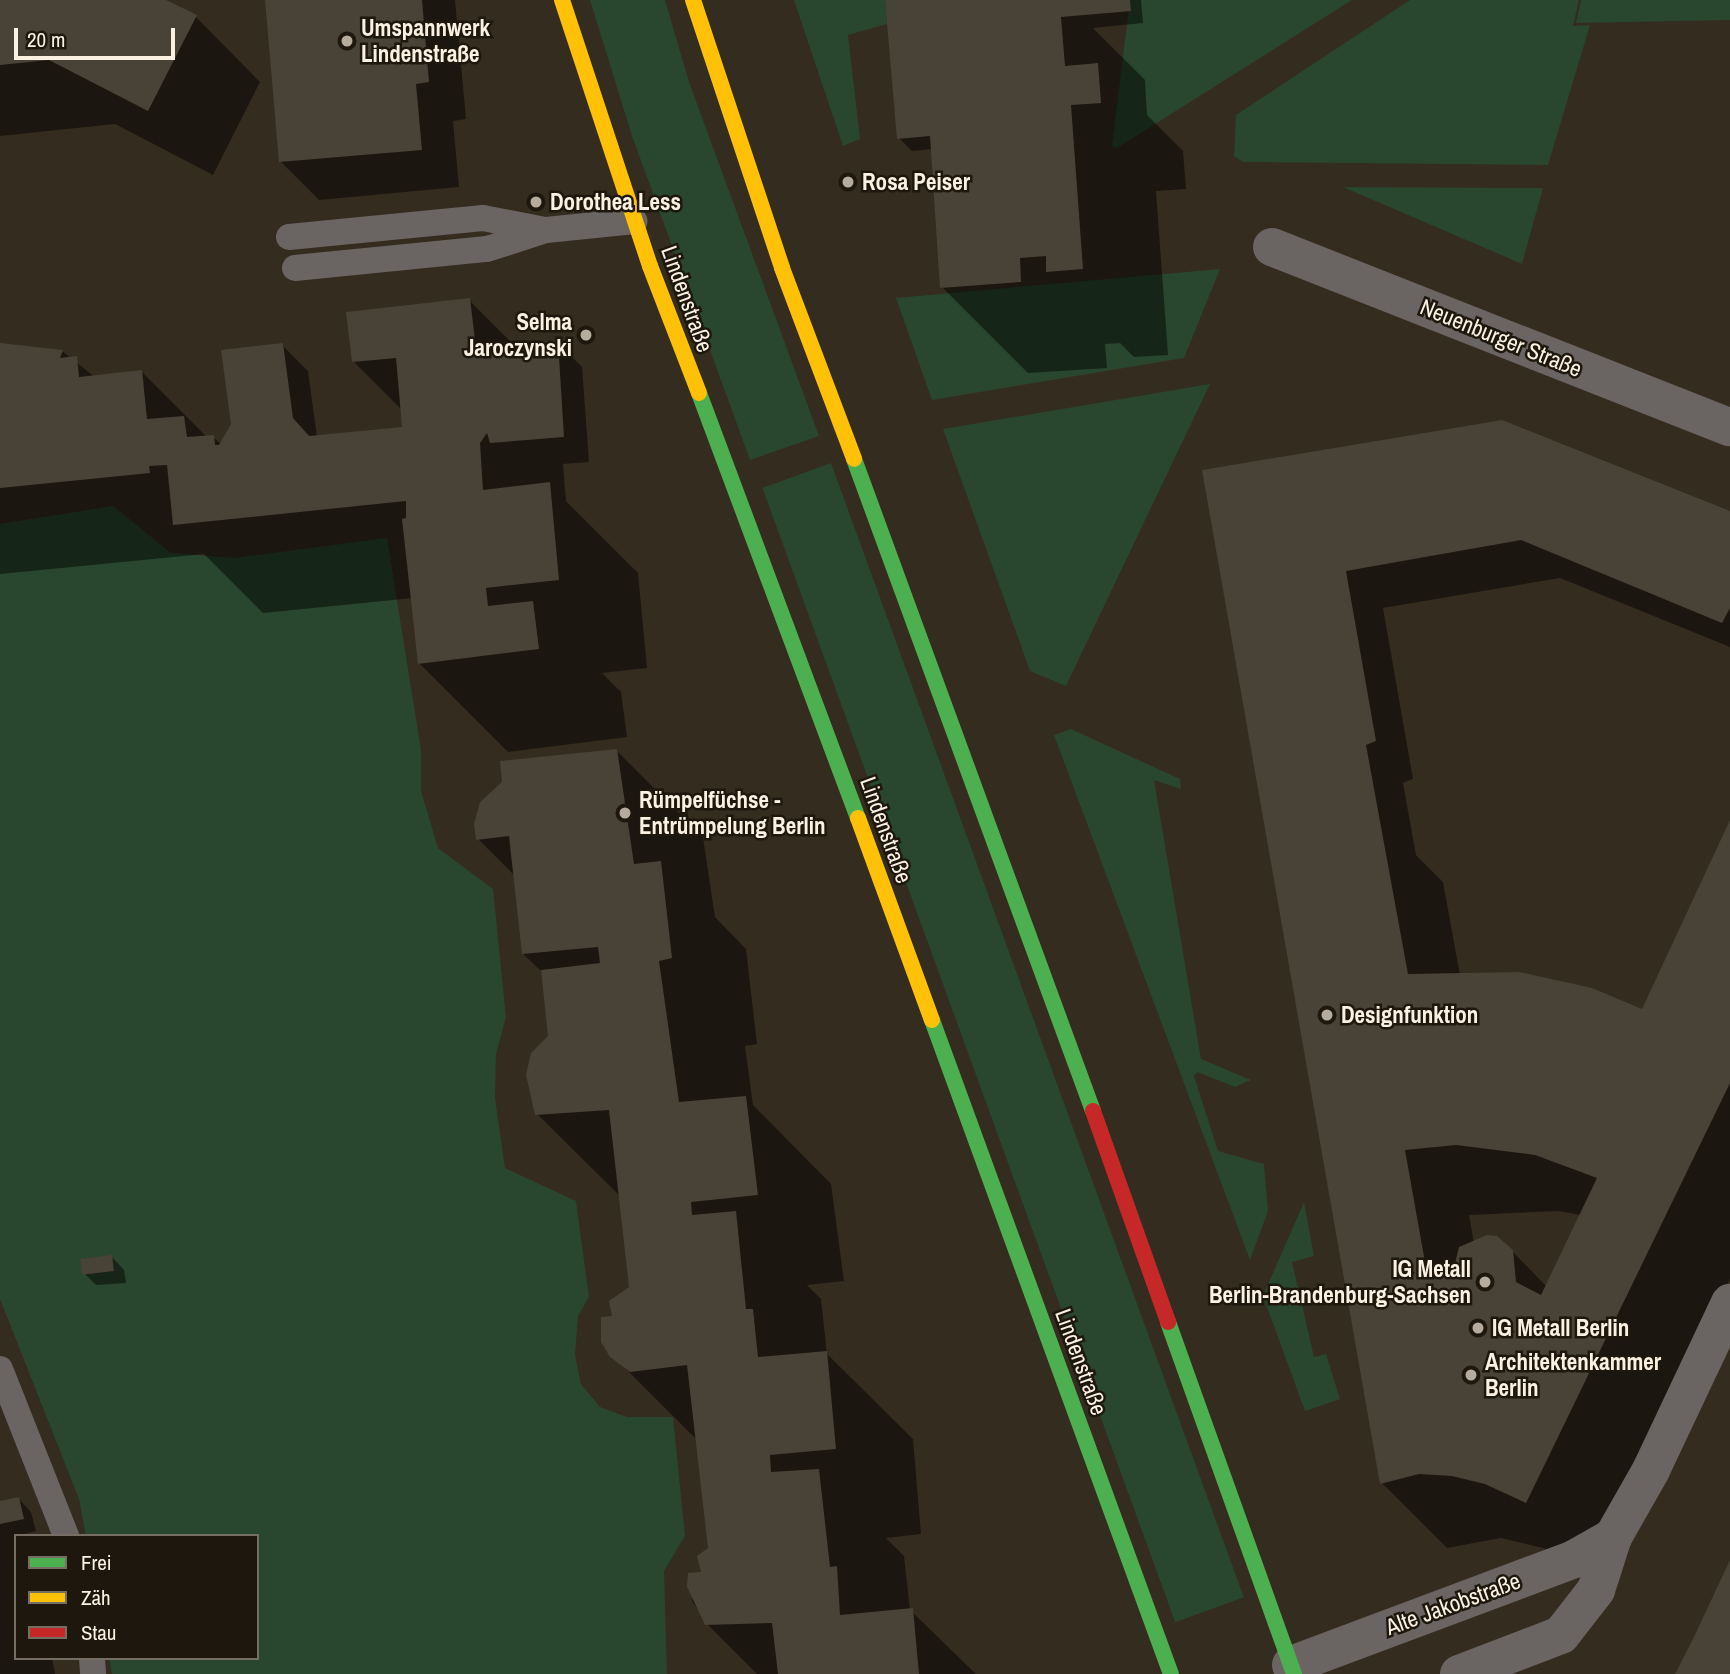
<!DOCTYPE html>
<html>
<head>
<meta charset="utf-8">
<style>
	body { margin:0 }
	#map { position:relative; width:1730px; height:1674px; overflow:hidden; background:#342c1e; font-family:"Archivo Narrow",sans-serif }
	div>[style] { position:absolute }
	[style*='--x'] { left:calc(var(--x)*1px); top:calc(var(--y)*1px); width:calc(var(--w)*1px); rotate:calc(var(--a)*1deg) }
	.green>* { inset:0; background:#29462e; transform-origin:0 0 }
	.shadow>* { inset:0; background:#0007 }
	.building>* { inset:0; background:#494236; transform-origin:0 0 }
	.lane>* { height:26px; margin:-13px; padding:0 13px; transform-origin:13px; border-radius:13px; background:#6a6463 }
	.street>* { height:38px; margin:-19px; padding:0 19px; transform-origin:19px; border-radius:19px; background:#6a6463 }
	.fast>* { height:16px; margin:-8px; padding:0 8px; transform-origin:8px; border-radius:8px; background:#4caf50 }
	.slow>* { height:16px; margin:-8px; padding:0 8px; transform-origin:8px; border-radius:8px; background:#ffc107 }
	.jam>* { height:16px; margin:-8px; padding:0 8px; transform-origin:8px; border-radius:8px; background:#c62828 }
	.dots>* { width:19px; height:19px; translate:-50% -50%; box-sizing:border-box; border:4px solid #1e170d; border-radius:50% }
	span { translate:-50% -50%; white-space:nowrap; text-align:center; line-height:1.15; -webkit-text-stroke:5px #1e170d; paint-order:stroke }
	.poi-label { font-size:23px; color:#faf1e2; font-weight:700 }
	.left { translate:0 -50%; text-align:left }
	.right { translate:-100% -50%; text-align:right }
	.street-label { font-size:23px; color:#faf1e2 }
	.legend { position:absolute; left:14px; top:1534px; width:245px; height:126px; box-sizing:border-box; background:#1e170d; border:2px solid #766e62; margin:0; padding:9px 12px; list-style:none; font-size:21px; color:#faf1e2 }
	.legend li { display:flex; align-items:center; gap:14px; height:35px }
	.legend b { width:35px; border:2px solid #766e62 }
	.scale { position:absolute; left:14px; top:28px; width:161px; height:32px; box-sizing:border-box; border:4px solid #faf1e2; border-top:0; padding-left:9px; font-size:21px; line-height:24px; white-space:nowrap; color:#faf1e2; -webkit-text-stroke:5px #1e170d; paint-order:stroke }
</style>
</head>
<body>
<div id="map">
	<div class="green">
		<div style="clip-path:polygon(590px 0,665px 0,689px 82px,819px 436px,750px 460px,632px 136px)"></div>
		<div style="clip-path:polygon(794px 0,885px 0,887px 24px,848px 35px,860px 139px,843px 146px)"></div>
		<div style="clip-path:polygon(1130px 0,1352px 0,1117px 148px,1112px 146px)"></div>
		<div style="clip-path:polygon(1410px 0,1579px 0,1573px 26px,1590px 25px,1548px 165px,1243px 162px,1234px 156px,1236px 115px)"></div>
		<div style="clip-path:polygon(1581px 0,1730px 0,1730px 20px,1576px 23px)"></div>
		<div style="clip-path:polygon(1343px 187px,1543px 188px,1522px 264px)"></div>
		<div style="clip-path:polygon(1220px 269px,1184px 358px,932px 400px,896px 298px)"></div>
		<div style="clip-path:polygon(1210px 384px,1066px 686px,1030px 671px,943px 429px)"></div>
		<div style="left:831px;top:463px;width:1207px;height:73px;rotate:70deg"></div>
		<div style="clip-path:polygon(113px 506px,171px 553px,234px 558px,387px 538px,421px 750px,421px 791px,438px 848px,493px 889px,506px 1017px,496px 1054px,495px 1098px,505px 1168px,576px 1201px,589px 1297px,578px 1316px,575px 1355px,581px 1384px,600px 1407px,627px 1417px,673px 1417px,685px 1536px,664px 1571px,667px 1674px,112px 1674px,109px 1658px,257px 1658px,257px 1536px,86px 1536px,79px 1499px,0 1299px,0 524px)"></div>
		<div style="clip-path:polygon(1071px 729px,1180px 779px,1181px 789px,1154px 780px,1201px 1059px,1251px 1080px,1235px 1087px,1197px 1072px,1194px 1076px,1218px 1151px,1264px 1164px,1268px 1211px,1250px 1260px,1054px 735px)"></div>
		<div style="clip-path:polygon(1304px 1202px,1314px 1256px,1292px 1262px,1314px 1357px,1326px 1354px,1340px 1399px,1305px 1411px,1263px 1296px)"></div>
	</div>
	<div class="shadow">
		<div style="clip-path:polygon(0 0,162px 0,196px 17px,260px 82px,213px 175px,115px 124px,0 136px)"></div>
		<div style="clip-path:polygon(267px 0,455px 0,466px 119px,453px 121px,459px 187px,319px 200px,281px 162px)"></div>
		<div style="clip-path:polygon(887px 0,1141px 0,1143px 23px,1093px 28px,1145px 80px,1147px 115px,1183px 151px,1186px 189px,1156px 191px,1168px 355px,1134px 357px,1120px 343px,1105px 344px,1107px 368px,1028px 373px,942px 287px,933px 149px,912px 151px,899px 138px)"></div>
		<div style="clip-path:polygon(469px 300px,514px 345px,556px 341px,582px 367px,589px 462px,563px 464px,566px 501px,638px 573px,647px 668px,602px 673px,621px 692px,627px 737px,508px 752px,419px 663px,413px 598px,263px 613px,204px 554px,0 574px,0 345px,62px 351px,95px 377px,142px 372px,207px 437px,213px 437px,222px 445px,282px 345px,308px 371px,317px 437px,404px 428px,403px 411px,353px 361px)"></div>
		<div style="clip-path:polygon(evenodd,1204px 471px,1730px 512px,1730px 647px,1560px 578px,1383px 608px,1413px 779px,1403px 783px,1416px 855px,1443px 882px,1460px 975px,1643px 1011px,1730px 828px,1730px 1279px,1591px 1567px,1567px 1554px,1501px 1538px,1447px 1548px,1382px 1483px,1204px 471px,1559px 1211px,1581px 1215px,1547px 1287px,1512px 1251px,1474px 1243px,1469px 1215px,1559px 1211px)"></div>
		<div style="clip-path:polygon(617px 751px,703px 837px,715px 917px,746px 949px,757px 1044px,745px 1046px,753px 1105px,831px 1184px,844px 1281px,807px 1285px,821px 1299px,827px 1354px,913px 1439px,921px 1534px,886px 1538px,904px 1556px,910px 1610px,976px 1674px,757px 1674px,707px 1624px,692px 1601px,690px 1575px,703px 1573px,710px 1549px,698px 1441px,606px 1349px,614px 1318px,631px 1287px,621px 1197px,537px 1114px,550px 1037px,543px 973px,523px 954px,515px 876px,478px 839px)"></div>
		<div style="clip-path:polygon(112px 1257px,124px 1270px,126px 1283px,96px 1285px,83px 1272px)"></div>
		<div style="clip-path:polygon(19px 1499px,31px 1512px,36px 1531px,16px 1536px,16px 1658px,52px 1658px,55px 1674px,0 1674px,0 1503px)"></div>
	</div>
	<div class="building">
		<div style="clip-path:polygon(0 0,166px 0,197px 15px,148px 111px,49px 60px,0 65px)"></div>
		<div style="clip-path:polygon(265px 0,422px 0,429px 82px,416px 84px,422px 150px,279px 162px)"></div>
		<div style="clip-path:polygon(885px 0,1130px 0,1131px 11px,1061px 17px,1065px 66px,1098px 63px,1101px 103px,1071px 105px,1083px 269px,1046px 272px,1046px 256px,1020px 258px,1021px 282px,940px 288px,930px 136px,897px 139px)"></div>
		<div style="clip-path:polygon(470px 298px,477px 357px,481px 356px,483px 343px,558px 341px,564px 437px,490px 443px,487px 433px,480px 443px,483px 490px,550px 482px,559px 580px,486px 588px,488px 606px,533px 601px,539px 649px,418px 664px,402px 519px,406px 518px,406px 501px,173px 525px,167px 465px,149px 466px,150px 473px,0 488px,0 343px,63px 350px,60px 358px,77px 356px,79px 377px,142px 370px,147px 419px,184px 416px,187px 437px,214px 435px,215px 445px,219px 445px,231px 424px,221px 350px,283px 343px,293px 418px,309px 436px,402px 427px,396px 358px,352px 362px,346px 312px)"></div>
		<div style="clip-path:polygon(evenodd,1502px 420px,1730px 511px,1730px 608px,1722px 623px,1521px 540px,1346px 571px,1376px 741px,1366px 745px,1408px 974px,1519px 972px,1592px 988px,1642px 1009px,1730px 820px,1730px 1083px,1526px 1503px,1485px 1484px,1452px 1476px,1419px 1474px,1380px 1484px,1202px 470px,1502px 420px,1456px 1145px,1535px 1155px,1597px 1178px,1541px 1295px,1516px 1282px,1513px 1250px,1497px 1236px,1487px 1235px,1459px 1247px,1452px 1276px,1428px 1279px,1405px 1150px,1456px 1145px)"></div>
		<div style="clip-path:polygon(617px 749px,634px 864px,661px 861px,672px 958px,659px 961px,679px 1102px,746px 1096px,758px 1195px,691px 1202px,692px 1215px,736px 1211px,746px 1309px,753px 1309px,758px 1357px,827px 1351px,836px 1449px,770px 1455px,771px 1472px,819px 1469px,830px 1567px,837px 1566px,840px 1615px,913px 1608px,919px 1674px,778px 1674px,772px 1623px,705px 1625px,687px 1587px,688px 1573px,701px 1572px,697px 1556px,708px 1548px,687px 1365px,630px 1372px,610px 1357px,601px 1342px,601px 1317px,612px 1316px,609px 1301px,629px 1287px,609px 1110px,535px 1115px,526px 1075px,531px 1053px,548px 1036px,541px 970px,600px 963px,598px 947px,522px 954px,509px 836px,476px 840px,474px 824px,480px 802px,502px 782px,500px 761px)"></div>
		<div style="left:112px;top:1255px;width:16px;height:32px;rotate:83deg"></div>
		<div style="clip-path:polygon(19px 1497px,24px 1519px,0 1524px,0 1501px)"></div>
		<div style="clip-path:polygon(1730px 1560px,1730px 1674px,1675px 1674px,1693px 1639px)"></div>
	</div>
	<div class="lane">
		<div style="--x:289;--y:237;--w:195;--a:-5.6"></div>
		<div style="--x:483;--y:218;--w:63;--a:11"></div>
		<div style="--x:295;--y:268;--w:193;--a:-5.7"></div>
		<div style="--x:487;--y:249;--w:62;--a:-17.9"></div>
		<div style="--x:546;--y:230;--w:89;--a:-5.8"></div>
		<div style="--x:0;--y:1369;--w:180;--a:68.4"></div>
		<div style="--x:92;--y:1658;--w:16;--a:86"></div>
	</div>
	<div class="street">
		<div style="--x:1272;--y:247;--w:492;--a:21.5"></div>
		<div style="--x:1291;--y:1665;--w:302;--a:-20.5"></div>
		<div style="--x:1574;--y:1559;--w:45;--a:-29.4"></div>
		<div style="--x:1459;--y:1674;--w:109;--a:-20.9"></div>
		<div style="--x:1561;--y:1635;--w:57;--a:-52.1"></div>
		<div style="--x:1596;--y:1590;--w:56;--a:-72.2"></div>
		<div style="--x:1613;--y:1537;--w:77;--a:-60.4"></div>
		<div style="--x:1651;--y:1470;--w:185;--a:-64.7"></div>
	</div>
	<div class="fast">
		<div style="--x:699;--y:393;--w:454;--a:69.5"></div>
		<div style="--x:854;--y:459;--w:694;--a:69.87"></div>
		<div style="--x:932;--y:1020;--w:696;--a:69.93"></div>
		<div style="--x:1168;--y:1322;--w:374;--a:70.3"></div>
	</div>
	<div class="slow">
		<div style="--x:562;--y:0;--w:280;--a:71.7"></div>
		<div style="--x:650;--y:266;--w:136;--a:68.9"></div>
		<div style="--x:693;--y:0;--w:282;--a:71.6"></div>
		<div style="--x:782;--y:268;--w:204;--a:69.3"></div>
		<div style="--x:858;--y:818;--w:215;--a:69.9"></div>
	</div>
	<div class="jam">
		<div style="--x:1093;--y:1111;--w:224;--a:70.4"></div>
	</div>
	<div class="dots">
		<div style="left:347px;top:41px;background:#b5ac9d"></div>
		<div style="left:848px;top:182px;background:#b5ac9d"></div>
		<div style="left:536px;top:202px;background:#b5ac9d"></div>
		<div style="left:586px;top:335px;background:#b5ac9d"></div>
		<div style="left:625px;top:813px;background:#b5ac9d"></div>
		<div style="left:1327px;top:1015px;background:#b5ac9d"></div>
		<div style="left:1485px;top:1282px;background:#b5ac9d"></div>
		<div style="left:1478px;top:1328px;background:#b5ac9d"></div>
		<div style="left:1471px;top:1375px;background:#b5ac9d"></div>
	</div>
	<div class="poi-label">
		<span class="left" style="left:361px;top:41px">Umspannwerk<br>Lindenstraße</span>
		<span class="left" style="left:862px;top:182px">Rosa Peiser</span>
		<span class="left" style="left:550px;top:202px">Dorothea Less</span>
		<span class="right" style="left:572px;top:335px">Selma<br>Jaroczynski</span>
		<span class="left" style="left:639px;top:813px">Rümpelfüchse -<br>Entrümpelung Berlin</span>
		<span class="left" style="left:1341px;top:1015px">Designfunktion</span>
		<span class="right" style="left:1471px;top:1282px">IG Metall<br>Berlin-Brandenburg-Sachsen</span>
		<span class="left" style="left:1492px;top:1328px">IG Metall Berlin</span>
		<span class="left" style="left:1485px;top:1375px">Architektenkammer<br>Berlin</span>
	</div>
	<div class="street-label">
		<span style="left:687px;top:299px;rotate:70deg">Lindenstraße</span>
		<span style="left:1501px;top:338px;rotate:22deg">Neuenburger Straße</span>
		<span style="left:886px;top:830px;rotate:70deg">Lindenstraße</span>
		<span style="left:1081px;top:1362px;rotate:70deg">Lindenstraße</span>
		<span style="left:1453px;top:1604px;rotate:-20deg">Alte Jakobstraße</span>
	</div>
	<ul class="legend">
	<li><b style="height:9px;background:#4caf50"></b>Frei</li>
	<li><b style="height:9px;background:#ffc107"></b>Zäh</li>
	<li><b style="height:9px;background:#c62828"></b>Stau</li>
	</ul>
	<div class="scale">20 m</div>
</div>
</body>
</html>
